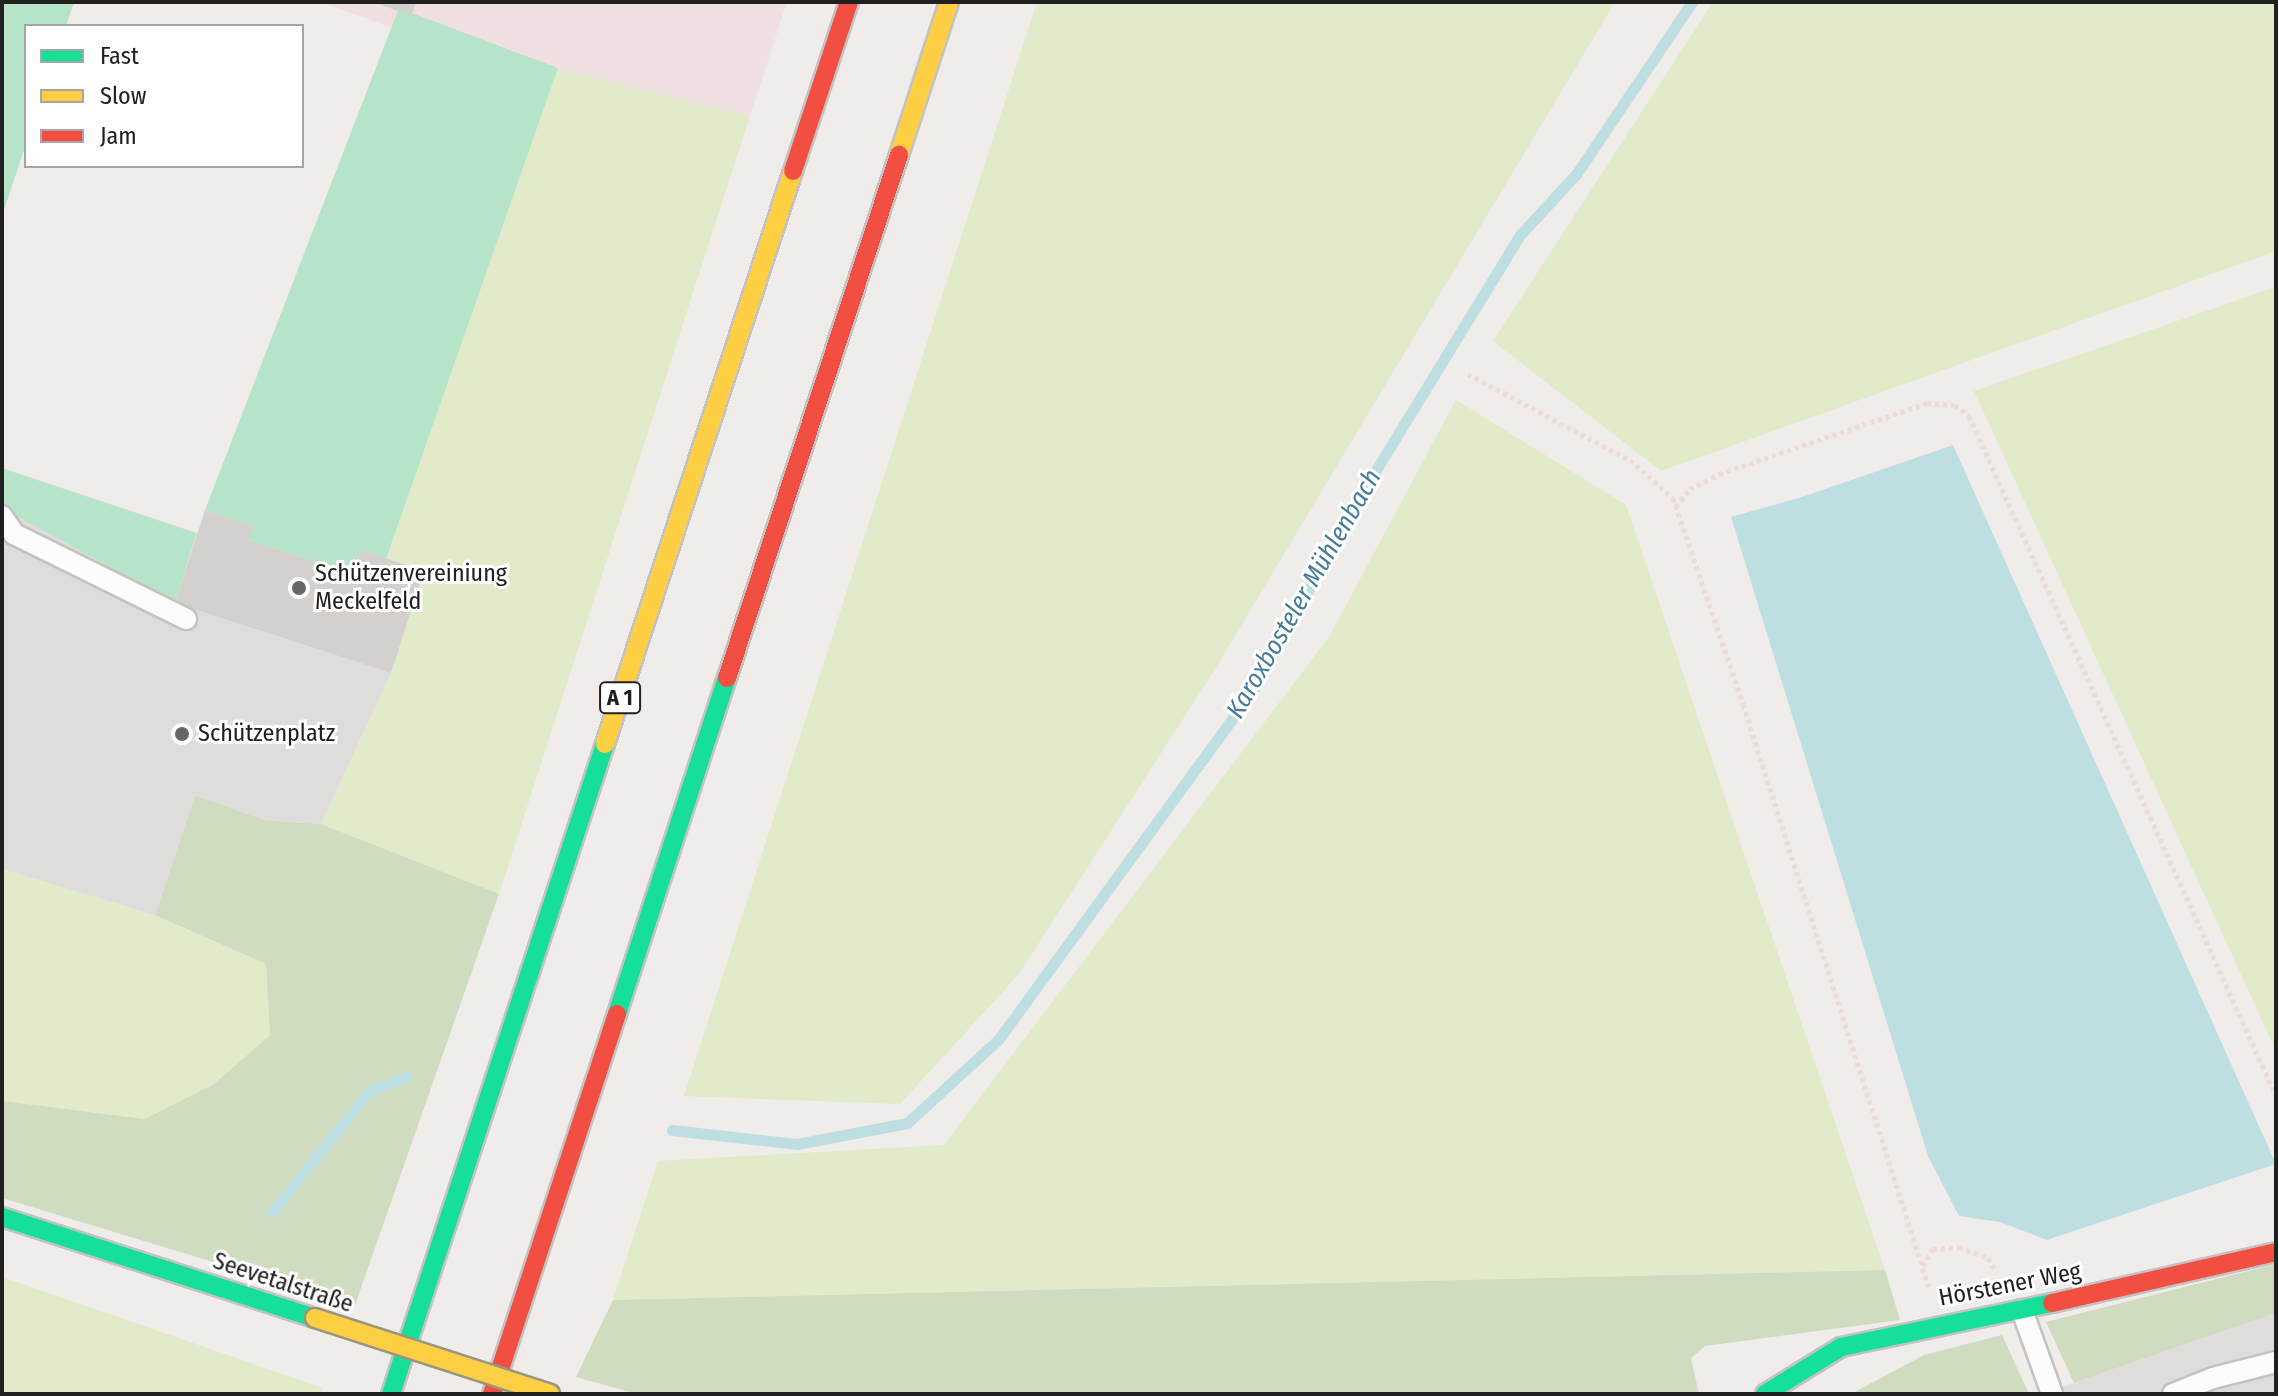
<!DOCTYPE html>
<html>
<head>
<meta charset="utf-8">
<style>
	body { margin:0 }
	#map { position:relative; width:2278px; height:1396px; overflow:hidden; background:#efece9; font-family:"Fira Sans Condensed",sans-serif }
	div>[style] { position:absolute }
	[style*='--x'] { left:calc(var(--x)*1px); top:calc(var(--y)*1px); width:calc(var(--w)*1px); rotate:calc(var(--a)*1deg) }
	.commercial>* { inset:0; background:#f0e0e1 }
	.grass>* { inset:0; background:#e1eac9 }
	.forest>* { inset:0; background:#cfdcbf }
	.pitch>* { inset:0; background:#b6e4c8 }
	.parking>* { inset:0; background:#dfdddc }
	.water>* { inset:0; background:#bedfe1 }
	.stream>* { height:11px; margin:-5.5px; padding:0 5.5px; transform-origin:5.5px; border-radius:5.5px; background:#bedfe1 }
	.building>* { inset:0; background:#d3d0ce }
	.path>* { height:5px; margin-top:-2.5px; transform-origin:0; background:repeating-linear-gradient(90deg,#ecdbdb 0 4px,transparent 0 8px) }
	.roads { filter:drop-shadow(2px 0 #c4c3c1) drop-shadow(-2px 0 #c4c3c1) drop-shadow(0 2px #c4c3c1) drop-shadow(0 -2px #c4c3c1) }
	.lane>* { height:20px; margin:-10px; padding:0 10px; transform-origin:10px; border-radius:10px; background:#fdfcfc }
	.fast>* { height:18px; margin:-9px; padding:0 9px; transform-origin:9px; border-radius:9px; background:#16e098 }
	.slow>* { height:18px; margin:-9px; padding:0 9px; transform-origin:9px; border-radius:9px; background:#ffcf43 }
	.jam>* { height:18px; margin:-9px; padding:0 9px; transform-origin:9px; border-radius:9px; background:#f24e42 }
	.bridges { filter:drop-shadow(2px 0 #999680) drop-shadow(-2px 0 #999680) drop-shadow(0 2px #999680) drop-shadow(0 -2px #999680) }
	.slow-bridge>* { height:18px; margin:-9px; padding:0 9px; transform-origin:9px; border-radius:9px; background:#ffcf43 }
	.dots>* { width:22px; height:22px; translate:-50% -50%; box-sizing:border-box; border:4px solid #fff; border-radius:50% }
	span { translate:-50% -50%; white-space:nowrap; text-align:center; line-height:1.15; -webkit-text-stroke:6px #fff; paint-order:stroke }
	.shield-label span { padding:2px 6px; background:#fff; border:2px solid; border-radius:6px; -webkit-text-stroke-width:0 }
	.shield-label { font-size:22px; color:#202020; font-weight:700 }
	.poi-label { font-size:24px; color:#202020 }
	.left { translate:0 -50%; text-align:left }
	.street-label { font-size:24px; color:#202020 }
	.water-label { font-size:26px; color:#457c97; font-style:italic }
	.frame { position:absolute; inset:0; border:4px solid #202020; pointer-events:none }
	.legend { position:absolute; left:24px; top:24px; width:280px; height:144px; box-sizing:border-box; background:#fff; border:2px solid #a6a6a6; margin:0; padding:10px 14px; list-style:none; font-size:24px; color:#202020 }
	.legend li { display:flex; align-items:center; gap:16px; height:40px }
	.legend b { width:40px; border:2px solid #a6a6a6 }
</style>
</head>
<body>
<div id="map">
	<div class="commercial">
		<div style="clip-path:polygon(321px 2px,787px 2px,750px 116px,558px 68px,400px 8px,392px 28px)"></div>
	</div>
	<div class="grass">
		<div style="clip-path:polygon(1037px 2px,1615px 2px,1217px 666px,1019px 974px,900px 1104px,684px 1096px)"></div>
		<div style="clip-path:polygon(1713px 2px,2276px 2px,2276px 251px,1661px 471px,1493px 341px)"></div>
		<div style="clip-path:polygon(558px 68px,750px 116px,499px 894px,321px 824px,391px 673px,424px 572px,386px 559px)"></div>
		<div style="clip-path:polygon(2276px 287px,2276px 1051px,1974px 391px)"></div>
		<div style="clip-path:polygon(1456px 400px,1626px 505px,1885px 1270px,613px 1300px,658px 1161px,944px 1145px,1329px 637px)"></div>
		<div style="clip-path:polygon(2px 869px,155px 915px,266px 964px,270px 1035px,214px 1084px,145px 1119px,2px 1101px)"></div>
		<div style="clip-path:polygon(2px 1277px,323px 1388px,321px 1394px,2px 1394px)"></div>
	</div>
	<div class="forest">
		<div style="clip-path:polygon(195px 795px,265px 820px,321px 824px,499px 894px,355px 1305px,2px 1198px,2px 1101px,145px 1119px,214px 1084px,270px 1035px,266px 964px,155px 915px)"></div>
		<div style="clip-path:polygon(2276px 1264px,2276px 1313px,2074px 1383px,2046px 1322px)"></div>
		<div style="clip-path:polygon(1885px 1270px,1900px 1320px,1705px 1346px,1691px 1358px,1699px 1394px,637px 1394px,576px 1377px,613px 1300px)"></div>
		<div style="clip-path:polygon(2002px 1335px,2029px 1394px,1851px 1394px,1924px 1355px)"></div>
	</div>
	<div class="pitch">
		<div style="clip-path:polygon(2px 2px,74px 2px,66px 26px,26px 26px,26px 144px,2px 216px)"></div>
		<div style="clip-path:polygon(399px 8px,558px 68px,386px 559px,361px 550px,353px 574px,248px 540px,252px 526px,205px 510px)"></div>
		<div style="clip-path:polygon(2px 468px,197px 533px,175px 603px,2px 519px)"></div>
	</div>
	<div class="parking">
		<div style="clip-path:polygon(19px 517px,175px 603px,391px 673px,321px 824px,265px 820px,195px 795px,155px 915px,2px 869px,2px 519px)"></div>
		<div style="clip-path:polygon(2276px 1313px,2276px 1394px,2042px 1394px,2074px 1383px)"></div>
	</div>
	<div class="water">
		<div style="clip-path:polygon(1953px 445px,2276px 1164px,2047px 1240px,2000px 1222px,1959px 1216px,1928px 1156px,1731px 517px,1802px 497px)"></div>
	</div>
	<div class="stream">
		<div style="--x:672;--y:1130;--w:126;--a:6.4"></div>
		<div style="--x:797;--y:1144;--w:112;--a:-10.8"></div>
		<div style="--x:907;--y:1123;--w:123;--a:-42.4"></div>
		<div style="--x:998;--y:1040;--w:434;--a:-53.9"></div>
		<div style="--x:1254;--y:689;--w:220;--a:-61.2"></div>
		<div style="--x:1360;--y:496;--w:306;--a:-58.5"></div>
		<div style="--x:1520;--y:235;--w:84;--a:-47.4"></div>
		<div style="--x:1577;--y:173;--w:206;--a:-56.1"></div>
		<div style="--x:272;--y:1212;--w:155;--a:-51.3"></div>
		<div style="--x:369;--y:1091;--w:40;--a:-21"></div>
	</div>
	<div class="building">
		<div style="clip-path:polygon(374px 2px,416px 2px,411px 16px)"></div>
		<div style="clip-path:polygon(205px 510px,253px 526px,248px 540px,353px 574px,361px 550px,424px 571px,391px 673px,175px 603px)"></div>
	</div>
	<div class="path">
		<div style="--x:1468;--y:374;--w:183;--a:28"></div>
		<div style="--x:1630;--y:460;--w:57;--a:41.5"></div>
		<div style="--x:1673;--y:498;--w:218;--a:71.2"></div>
		<div style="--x:1743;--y:704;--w:613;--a:72.33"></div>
		<div style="--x:1676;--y:507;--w:23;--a:-52"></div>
		<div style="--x:1690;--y:489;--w:33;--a:-27"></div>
		<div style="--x:1719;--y:474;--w:220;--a:-18.8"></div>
		<div style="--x:1927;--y:403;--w:28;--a:4"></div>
		<div style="--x:1955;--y:405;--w:18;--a:38"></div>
		<div style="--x:1969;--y:416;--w:746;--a:65.7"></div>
		<div style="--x:2;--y:875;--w:6;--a:-59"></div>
		<div style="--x:1923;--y:1266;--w:20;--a:-60"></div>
		<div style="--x:1933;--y:1249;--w:26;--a:-4"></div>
		<div style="--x:1959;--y:1247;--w:31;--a:21"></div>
		<div style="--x:1988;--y:1258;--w:17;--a:57"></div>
	</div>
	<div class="roads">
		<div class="lane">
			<div style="--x:2;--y:516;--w:22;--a:56"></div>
			<div style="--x:14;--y:534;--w:192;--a:26.3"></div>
			<div style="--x:2022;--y:1310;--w:89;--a:70.3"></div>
			<div style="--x:2173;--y:1394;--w:43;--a:-21.8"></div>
			<div style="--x:2213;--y:1378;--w:65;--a:-14.3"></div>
		</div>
		<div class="fast">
			<div style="--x:617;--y:1014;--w:354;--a:-71.9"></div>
			<div style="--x:2;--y:1217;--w:329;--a:17.9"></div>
			<div style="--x:391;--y:1394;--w:684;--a:-71.78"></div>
			<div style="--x:1765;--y:1394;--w:89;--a:-31.7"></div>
			<div style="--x:1841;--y:1347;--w:216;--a:-11.8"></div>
		</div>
		<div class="slow">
			<div style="--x:899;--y:155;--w:161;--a:-71.9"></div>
			<div style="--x:605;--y:744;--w:603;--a:-71.84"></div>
		</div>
		<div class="jam">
			<div style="--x:793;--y:171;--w:178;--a:-71.7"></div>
			<div style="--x:727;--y:678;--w:551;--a:-71.8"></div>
			<div style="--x:2052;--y:1303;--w:230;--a:-12.8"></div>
			<div style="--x:492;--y:1394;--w:400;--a:-71.8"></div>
		</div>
	</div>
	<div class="bridges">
		<div class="slow-bridge">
			<div style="--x:315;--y:1318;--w:247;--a:17.9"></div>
		</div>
	</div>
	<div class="dots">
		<div style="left:299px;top:588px;background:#686766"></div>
		<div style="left:182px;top:734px;background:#686766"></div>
	</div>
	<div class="shield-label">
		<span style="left:620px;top:698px">A 1</span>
	</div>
	<div class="poi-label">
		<span class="left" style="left:315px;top:588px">Schützenvereiniung<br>Meckelfeld</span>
		<span class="left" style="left:198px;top:734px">Schützenplatz</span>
	</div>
	<div class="street-label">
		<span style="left:283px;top:1283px;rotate:18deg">Seevetalstraße</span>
		<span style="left:2010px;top:1285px;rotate:-11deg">Hörstener Weg</span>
	</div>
	<div class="water-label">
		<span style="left:1304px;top:594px;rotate:-60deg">Karoxbosteler Mühlenbach</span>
	</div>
	<div class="frame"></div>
	<ul class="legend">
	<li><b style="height:10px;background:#16e098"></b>Fast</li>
	<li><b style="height:10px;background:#ffcf43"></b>Slow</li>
	<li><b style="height:10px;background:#f24e42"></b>Jam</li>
	</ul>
</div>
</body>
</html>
